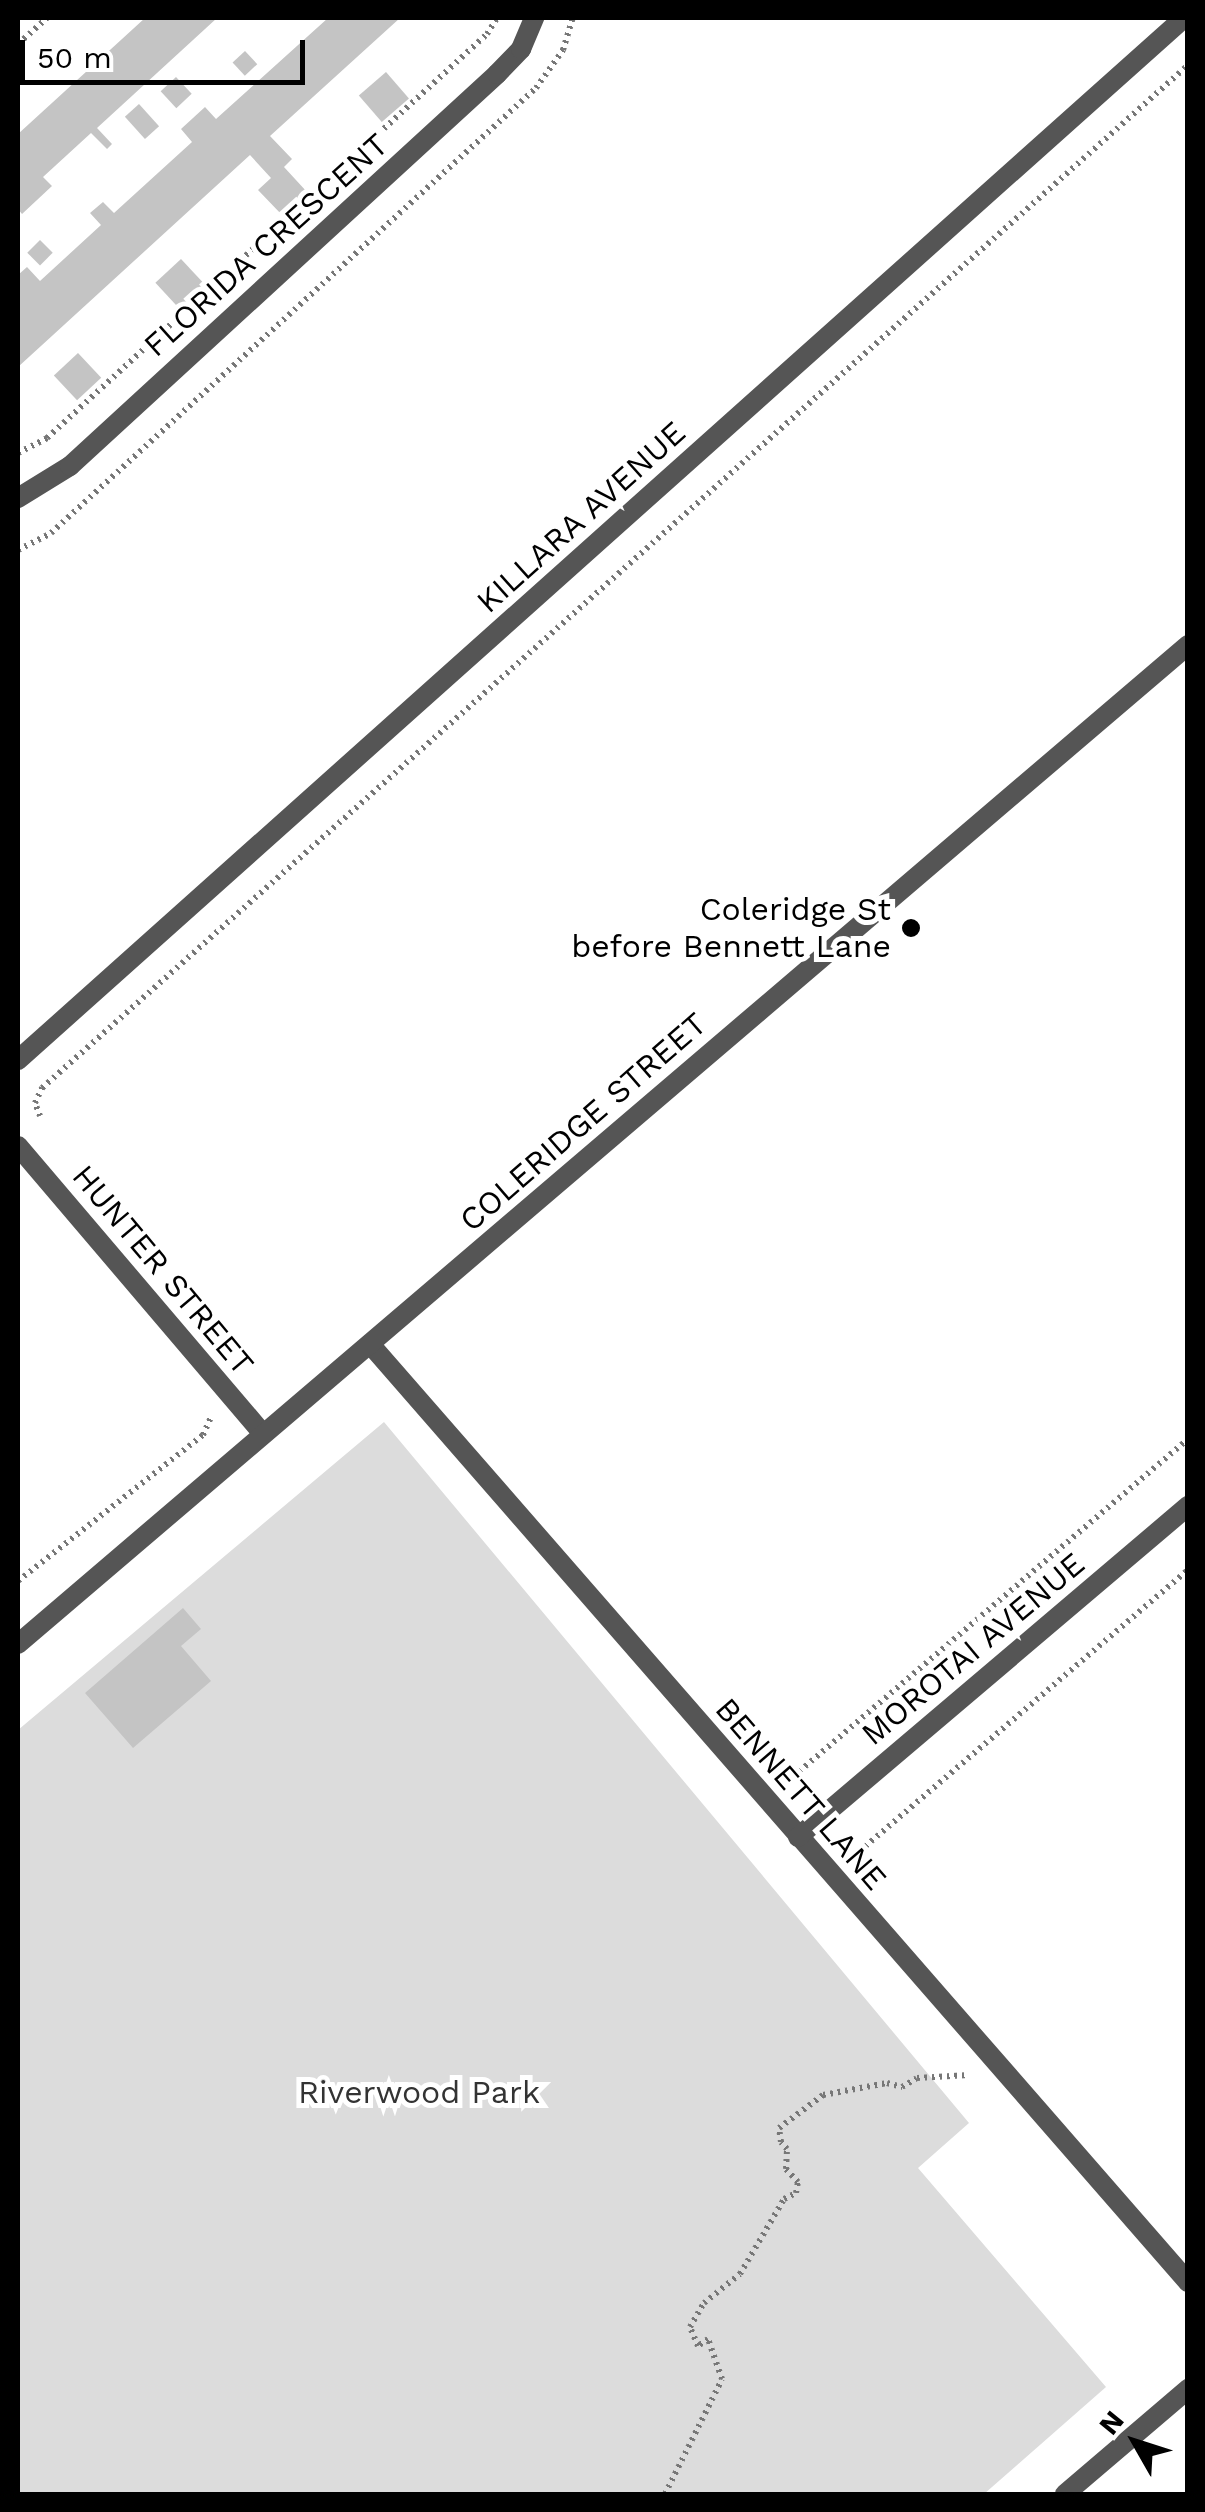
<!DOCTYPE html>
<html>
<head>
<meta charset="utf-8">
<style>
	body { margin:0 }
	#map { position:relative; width:1205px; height:2512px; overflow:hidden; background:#fff; font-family:"Work Sans",sans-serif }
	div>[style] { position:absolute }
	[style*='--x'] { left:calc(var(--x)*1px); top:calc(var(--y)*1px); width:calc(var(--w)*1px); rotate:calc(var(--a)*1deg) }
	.green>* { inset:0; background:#dcdcdc }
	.building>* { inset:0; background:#c4c4c4; transform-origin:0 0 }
	.path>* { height:6px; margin-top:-3px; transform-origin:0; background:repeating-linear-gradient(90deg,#777 0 2.5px,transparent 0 7.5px) }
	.minor>* { height:20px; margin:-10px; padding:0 10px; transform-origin:10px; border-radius:10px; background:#555 }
	.dots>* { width:28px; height:28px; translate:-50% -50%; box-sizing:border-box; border:5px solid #fff; border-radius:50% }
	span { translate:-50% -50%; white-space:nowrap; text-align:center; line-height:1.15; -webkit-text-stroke:10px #fff; paint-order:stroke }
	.street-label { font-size:32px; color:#000 }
	.poi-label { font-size:32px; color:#000 }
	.right { translate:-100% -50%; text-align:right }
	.park-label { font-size:32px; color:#333 }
	.frame { position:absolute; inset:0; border:20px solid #000; pointer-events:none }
	.north { position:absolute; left:1085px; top:2392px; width:100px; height:100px; -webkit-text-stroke:8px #fff; paint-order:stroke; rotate:309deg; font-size:28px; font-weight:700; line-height:40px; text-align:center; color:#000 }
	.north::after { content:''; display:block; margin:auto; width:35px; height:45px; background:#000; clip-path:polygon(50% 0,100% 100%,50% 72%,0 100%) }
	.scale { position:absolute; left:20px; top:40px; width:285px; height:45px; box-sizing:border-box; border:5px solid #000; border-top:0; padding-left:12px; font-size:30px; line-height:35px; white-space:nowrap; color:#000; -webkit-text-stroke:8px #fff; paint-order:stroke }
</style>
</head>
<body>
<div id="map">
	<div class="green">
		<div style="clip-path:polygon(384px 1422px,969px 2123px,918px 2168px,1106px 2387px,984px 2494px,18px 2494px,18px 1730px)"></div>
	</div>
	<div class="building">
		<div style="clip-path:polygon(145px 18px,217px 18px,97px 128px,112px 144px,107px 149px,91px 133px,43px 177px,52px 186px,22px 214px,18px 209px,18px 134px)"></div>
		<div style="clip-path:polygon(328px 18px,400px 18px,270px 136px,292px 159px,284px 167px,307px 192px,282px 215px,258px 190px,271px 178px,250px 155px,18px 367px,18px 275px,27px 267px,40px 281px,101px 225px,90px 213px,103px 202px,114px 213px,192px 142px,181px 129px,205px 107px,216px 119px)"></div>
		<div style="left:245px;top:51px;width:18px;height:17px;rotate:47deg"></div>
		<div style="left:386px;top:72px;width:35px;height:36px;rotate:49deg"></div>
		<div style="left:176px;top:77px;width:23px;height:21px;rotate:47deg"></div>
		<div style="left:139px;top:104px;width:30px;height:19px;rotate:48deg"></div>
		<div style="left:40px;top:240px;width:18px;height:18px;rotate:45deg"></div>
		<div style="left:181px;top:259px;width:37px;height:35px;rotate:47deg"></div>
		<div style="left:78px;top:353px;width:34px;height:33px;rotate:47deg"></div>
		<div style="clip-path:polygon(183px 1608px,201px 1629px,181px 1646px,211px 1681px,133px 1748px,85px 1693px)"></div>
	</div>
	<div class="path">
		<div style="--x:18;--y:44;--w:39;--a:-42"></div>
		<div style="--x:18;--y:453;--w:33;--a:-27"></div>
		<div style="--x:47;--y:438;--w:597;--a:-42.56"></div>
		<div style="--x:487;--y:34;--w:19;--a:-58"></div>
		<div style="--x:18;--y:550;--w:37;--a:-27"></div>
		<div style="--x:51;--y:533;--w:658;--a:-42.54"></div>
		<div style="--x:536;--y:88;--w:47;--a:-54.6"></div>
		<div style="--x:563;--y:50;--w:34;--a:-73"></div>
		<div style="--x:40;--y:1116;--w:14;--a:-111"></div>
		<div style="--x:35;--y:1103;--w:17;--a:-65"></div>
		<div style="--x:42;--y:1088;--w:1536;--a:-41.75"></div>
		<div style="--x:18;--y:1581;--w:236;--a:-38.3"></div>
		<div style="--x:203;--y:1435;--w:20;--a:-66"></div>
		<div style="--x:788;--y:1781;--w:526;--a:-40.53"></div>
		<div style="--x:854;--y:1856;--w:440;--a:-40.6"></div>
		<div style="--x:665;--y:2494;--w:128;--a:-63.6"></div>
		<div style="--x:722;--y:2379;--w:42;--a:-109.3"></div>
		<div style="--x:708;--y:2339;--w:12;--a:145"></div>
		<div style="--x:698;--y:2346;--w:21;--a:-113"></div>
		<div style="--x:690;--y:2327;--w:28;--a:-60"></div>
		<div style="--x:704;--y:2303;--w:46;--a:-38.9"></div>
		<div style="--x:740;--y:2274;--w:87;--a:-59.6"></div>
		<div style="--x:784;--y:2199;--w:13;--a:-27"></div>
		<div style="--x:796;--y:2193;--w:11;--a:-80"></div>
		<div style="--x:798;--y:2182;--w:18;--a:-133"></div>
		<div style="--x:786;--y:2169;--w:20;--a:-87"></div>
		<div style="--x:787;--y:2149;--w:9;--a:-131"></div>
		<div style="--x:781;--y:2142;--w:14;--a:-98"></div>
		<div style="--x:779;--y:2128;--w:55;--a:-36.9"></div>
		<div style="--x:823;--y:2095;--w:65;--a:-10.6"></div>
		<div style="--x:887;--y:2083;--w:16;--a:15"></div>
		<div style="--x:902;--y:2087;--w:17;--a:-31"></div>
		<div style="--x:917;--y:2078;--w:52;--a:-3.3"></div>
	</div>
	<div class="minor">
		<div style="--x:18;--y:498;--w:61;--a:-31.6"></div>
		<div style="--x:70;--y:466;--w:580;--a:-42.55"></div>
		<div style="--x:497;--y:74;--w:35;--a:-46"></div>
		<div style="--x:521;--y:49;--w:34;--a:-67"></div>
		<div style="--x:18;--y:1060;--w:1564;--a:-41.79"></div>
		<div style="--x:18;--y:1146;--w:378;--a:49.6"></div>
		<div style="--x:370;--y:1344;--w:1245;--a:48.91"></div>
		<div style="--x:18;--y:1644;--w:1538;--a:-40.49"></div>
		<div style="--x:798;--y:1837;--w:512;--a:-40.32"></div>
		<div style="--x:1065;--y:2494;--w:162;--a:-40.5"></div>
	</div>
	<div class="dots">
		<div style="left:911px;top:928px;background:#000"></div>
	</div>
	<div class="street-label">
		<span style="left:266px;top:245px;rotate:-42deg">FLORIDA CRESCENT</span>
		<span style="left:581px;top:517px;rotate:-42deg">KILLARA AVENUE</span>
		<span style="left:583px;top:1122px;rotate:-41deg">COLERIDGE STREET</span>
		<span style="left:163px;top:1270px;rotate:50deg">HUNTER STREET</span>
		<span style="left:973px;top:1649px;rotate:-40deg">MOROTAI AVENUE</span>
		<span style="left:801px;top:1794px;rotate:49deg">BENNETT LANE</span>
	</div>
	<div class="poi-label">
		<span class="right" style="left:891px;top:928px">Coleridge St<br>before Bennett Lane</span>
	</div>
	<div class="park-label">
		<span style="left:419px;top:2092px">Riverwood Park</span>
	</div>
	<div class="frame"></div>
	<div class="north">N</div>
	<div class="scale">50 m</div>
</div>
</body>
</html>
